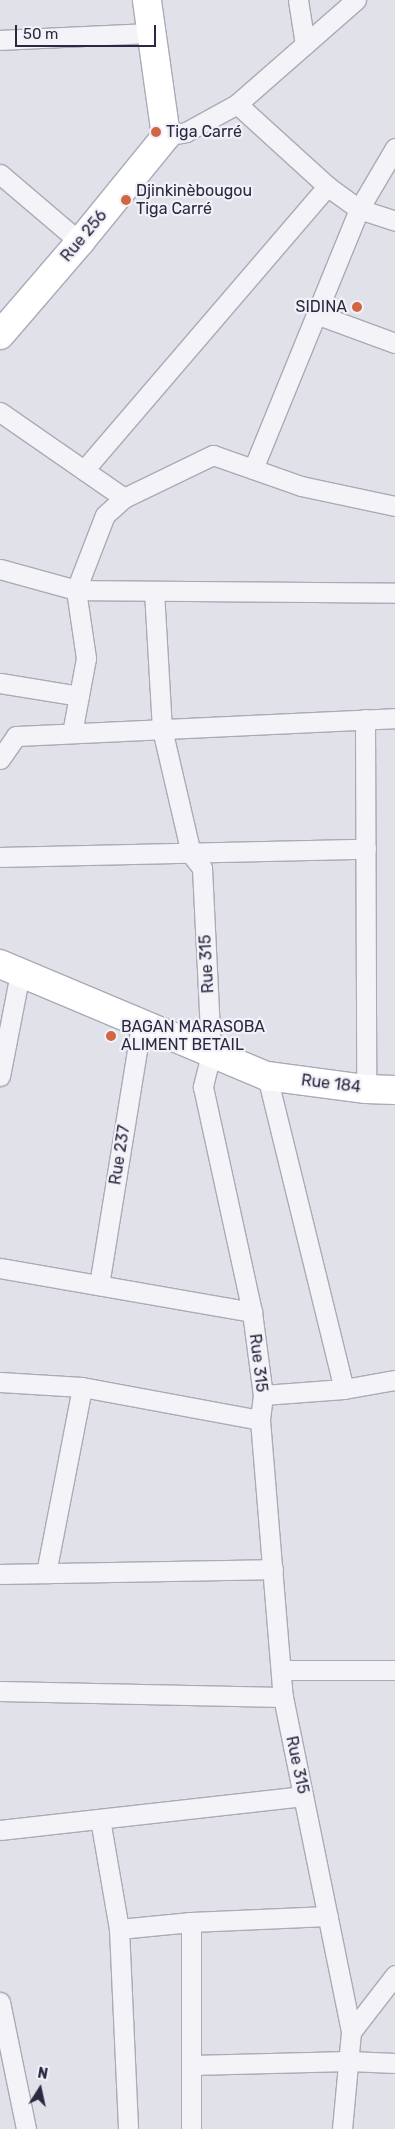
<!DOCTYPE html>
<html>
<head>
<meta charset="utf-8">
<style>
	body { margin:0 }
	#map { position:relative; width:395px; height:2129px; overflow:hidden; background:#e1e1ea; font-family:Rubik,sans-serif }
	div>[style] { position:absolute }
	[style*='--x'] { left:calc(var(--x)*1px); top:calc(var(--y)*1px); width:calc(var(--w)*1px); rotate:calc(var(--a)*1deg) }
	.roads { filter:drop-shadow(1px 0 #aaaab8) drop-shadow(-1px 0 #aaaab8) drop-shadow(0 1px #aaaab8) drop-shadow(0 -1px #aaaab8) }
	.street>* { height:19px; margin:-9.5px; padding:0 9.5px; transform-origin:9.5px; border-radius:9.5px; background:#f4f4f8 }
	.secondary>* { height:28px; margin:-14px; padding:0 14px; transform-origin:14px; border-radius:14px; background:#fff }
	.dots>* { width:14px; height:14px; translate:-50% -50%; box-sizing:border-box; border:2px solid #f1f1f7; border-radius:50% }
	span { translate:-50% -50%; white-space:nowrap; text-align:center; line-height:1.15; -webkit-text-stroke:4.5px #f1f1f7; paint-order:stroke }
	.poi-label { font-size:16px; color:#2a2942 }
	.left { translate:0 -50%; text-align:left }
	.right { translate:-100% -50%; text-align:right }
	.street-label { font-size:16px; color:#2a2942 }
	.north { position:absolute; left:15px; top:2064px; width:50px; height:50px; -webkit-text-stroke:4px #f1f1f7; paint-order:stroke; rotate:10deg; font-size:14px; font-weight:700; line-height:20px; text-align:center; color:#2a2942 }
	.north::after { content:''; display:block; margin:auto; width:18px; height:22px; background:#2a2942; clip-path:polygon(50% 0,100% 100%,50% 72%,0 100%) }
	.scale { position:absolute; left:15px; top:25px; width:141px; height:22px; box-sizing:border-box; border:2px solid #2a2942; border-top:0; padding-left:6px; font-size:15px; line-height:18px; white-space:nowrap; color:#2a2942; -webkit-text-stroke:4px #f1f1f7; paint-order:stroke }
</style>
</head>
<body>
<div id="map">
	<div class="roads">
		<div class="street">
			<div style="--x:298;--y:0;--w:45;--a:81"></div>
			<div style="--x:0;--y:40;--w:151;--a:-2.7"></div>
			<div style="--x:237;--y:104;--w:122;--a:42.3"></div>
			<div style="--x:327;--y:186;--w:39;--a:36"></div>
			<div style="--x:359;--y:209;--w:38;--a:18"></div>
			<div style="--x:166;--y:136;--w:20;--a:-11"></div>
			<div style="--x:186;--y:132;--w:58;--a:-28.8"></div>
			<div style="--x:237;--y:104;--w:158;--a:-41.2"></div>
			<div style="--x:0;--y:174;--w:105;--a:40.4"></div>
			<div style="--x:316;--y:314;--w:84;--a:20.2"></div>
			<div style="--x:0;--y:412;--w:151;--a:34.7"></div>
			<div style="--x:253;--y:469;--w:281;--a:-67.8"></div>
			<div style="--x:359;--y:209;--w:71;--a:-59.5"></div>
			<div style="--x:84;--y:470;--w:374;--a:-49.4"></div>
			<div style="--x:0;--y:569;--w:79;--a:15.4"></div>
			<div style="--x:76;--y:590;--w:319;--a:0.5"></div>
			<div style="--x:154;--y:591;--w:138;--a:86.7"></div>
			<div style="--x:162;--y:729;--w:128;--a:76.9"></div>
			<div style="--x:191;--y:854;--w:18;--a:52"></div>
			<div style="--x:202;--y:868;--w:186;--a:87.2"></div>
			<div style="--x:211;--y:1054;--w:34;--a:104"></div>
			<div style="--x:203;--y:1087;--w:230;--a:77.7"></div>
			<div style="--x:252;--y:1312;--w:84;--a:82.5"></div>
			<div style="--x:263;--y:1395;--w:25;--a:97"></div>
			<div style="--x:260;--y:1420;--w:278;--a:85.3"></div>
			<div style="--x:283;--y:1697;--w:342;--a:78.5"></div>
			<div style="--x:0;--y:683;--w:80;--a:9.3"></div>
			<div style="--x:365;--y:719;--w:370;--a:89.8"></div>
			<div style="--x:72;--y:733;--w:76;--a:-79.4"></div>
			<div style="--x:86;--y:658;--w:69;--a:-98.4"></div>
			<div style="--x:76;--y:590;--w:80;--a:-68.9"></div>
			<div style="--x:105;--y:515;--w:25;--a:-42"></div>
			<div style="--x:124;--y:498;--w:99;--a:-25.8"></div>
			<div style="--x:213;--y:455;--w:93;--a:19.4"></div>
			<div style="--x:301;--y:486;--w:96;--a:12"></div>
			<div style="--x:0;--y:759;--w:28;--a:-55"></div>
			<div style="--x:16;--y:736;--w:379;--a:-2.7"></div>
			<div style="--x:0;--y:857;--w:366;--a:-1.3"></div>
			<div style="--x:0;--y:1076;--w:105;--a:-79"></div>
			<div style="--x:267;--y:1076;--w:322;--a:76.2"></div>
			<div style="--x:0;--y:1268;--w:256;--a:9.9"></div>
			<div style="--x:99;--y:1285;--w:263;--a:-80.8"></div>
			<div style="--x:0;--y:1382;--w:82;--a:3.5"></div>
			<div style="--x:82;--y:1387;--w:181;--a:10.5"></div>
			<div style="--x:263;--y:1395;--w:81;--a:-4.2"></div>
			<div style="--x:344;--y:1389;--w:52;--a:-10"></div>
			<div style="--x:46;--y:1573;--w:189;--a:-79"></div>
			<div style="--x:0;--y:1574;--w:273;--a:-1"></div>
			<div style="--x:282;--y:1670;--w:113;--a:0"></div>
			<div style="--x:0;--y:1691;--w:283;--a:1.2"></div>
			<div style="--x:100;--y:1819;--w:112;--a:80.2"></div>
			<div style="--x:119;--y:1929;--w:200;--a:87.4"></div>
			<div style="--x:0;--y:1830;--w:305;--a:-6.4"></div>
			<div style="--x:191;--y:1922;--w:207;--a:90"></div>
			<div style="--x:119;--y:1929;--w:72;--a:-5.6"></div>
			<div style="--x:191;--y:1922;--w:137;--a:-2.5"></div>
			<div style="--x:0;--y:2002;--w:130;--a:78.4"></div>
			<div style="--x:192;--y:2065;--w:157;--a:-1.5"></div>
			<div style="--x:349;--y:2061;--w:46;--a:2.5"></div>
			<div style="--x:342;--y:2129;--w:97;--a:-84.7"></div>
			<div style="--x:351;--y:2032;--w:72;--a:-52.3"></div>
		</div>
		<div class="secondary">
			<div style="--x:0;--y:335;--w:123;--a:-49.3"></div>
			<div style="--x:80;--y:242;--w:136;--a:-50.9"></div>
			<div style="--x:166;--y:136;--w:137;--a:-98"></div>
			<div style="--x:0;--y:964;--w:290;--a:22.8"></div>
			<div style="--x:267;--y:1076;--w:100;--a:7.5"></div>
			<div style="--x:366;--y:1089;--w:29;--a:2"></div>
		</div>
	</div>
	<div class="dots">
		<div style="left:156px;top:132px;background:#d16644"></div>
		<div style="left:126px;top:200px;background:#d16644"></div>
		<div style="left:357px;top:307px;background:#d16644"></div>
		<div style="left:111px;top:1036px;background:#d16644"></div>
	</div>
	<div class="poi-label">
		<span class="left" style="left:166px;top:132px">Tiga Carré</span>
		<span class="left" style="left:136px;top:200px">Djinkinèbougou<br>Tiga Carré</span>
		<span class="right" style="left:347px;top:307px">SIDINA</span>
		<span class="left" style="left:121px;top:1036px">BAGAN MARASOBA<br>ALIMENT BETAIL</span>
	</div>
	<div class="street-label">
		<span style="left:84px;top:236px;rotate:-50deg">Rue 256</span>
		<span style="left:207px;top:964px;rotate:-93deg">Rue 315</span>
		<span style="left:331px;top:1084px;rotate:7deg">Rue 184</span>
		<span style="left:120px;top:1155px;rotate:-81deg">Rue 237</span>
		<span style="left:258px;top:1363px;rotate:83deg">Rue 315</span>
		<span style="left:297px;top:1765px;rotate:78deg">Rue 315</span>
	</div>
	<div class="north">N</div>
	<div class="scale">50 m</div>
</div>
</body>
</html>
